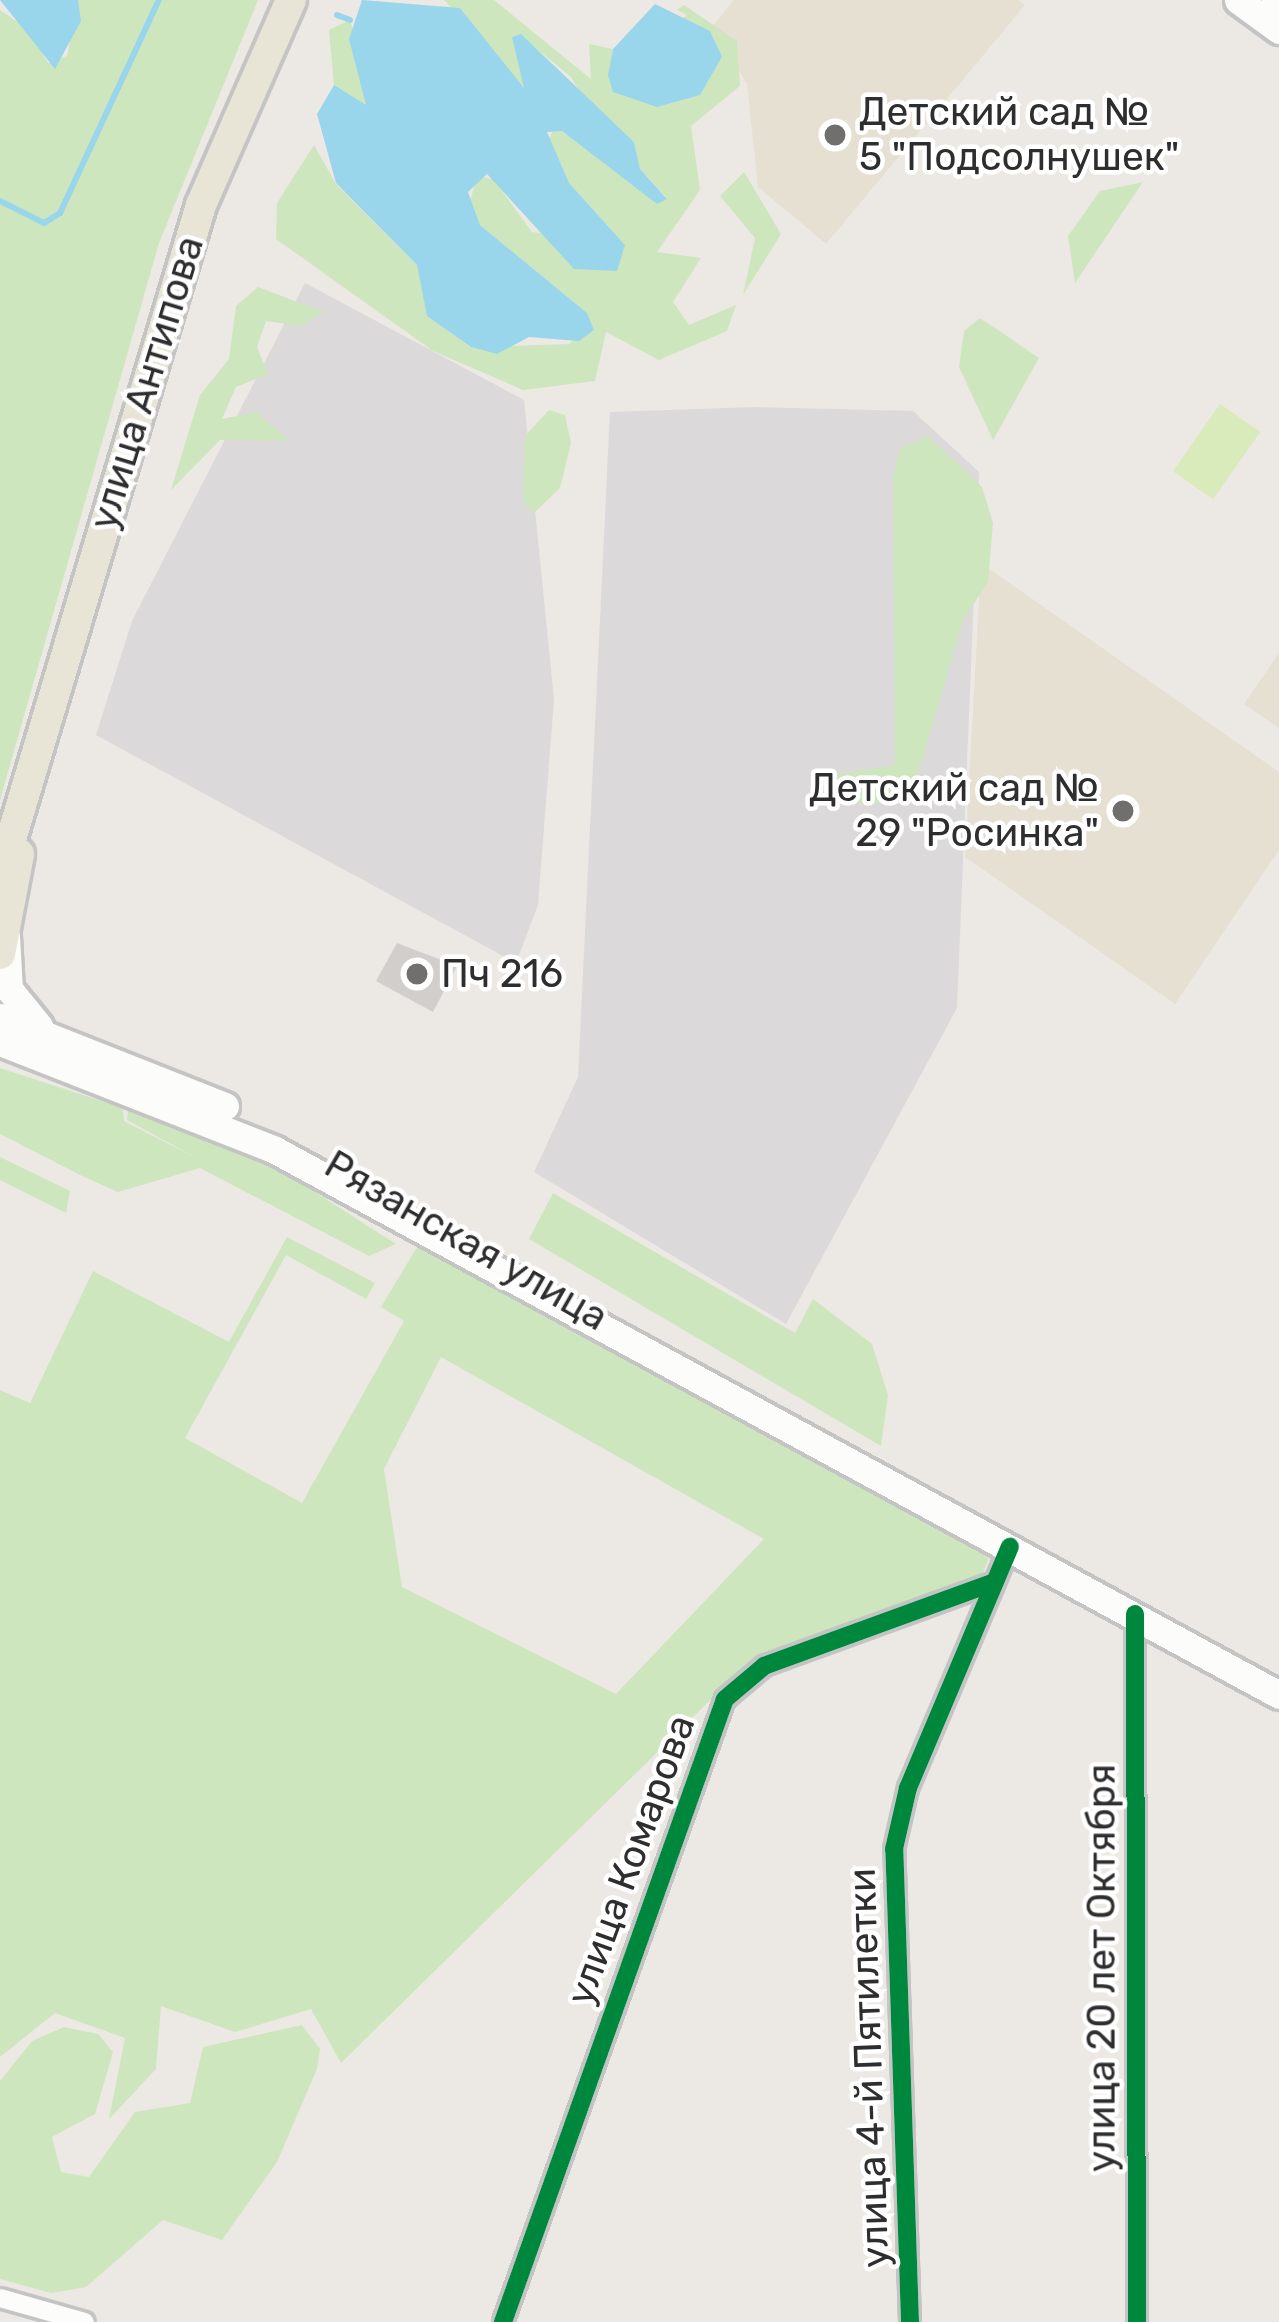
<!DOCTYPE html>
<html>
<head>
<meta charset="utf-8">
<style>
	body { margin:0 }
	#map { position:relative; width:1279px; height:2322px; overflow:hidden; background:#ece8e4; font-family:Rubik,sans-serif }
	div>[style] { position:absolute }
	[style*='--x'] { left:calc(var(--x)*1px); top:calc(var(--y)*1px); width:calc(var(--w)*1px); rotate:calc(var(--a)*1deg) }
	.industrial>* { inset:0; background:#dcd9db }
	.education>* { inset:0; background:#e6e0d3 }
	.green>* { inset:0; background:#cee6be }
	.pitch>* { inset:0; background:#d9eabb; transform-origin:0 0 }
	.water>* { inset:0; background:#99d6ec }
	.stream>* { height:6px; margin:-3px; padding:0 3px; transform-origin:3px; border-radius:3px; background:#99d6ec }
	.building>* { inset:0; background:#d1cecb }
	.roads { filter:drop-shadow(3px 0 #c5c4c5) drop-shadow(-3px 0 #c5c4c5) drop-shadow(0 3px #c5c4c5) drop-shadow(0 -3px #c5c4c5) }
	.street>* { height:18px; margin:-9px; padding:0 9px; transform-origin:9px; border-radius:9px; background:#fcfcfb }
	.secondary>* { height:27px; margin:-13.5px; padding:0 13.5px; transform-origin:13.5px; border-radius:13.5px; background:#fcfcfb }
	.primary>* { height:30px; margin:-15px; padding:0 15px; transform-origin:15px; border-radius:15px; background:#e8e4d6 }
	.cycleway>* { height:18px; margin:-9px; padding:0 9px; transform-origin:9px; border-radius:9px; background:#00873e }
	.dots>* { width:33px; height:33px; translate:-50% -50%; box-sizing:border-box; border:6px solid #fff; border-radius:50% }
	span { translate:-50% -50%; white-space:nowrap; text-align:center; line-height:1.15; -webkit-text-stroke:9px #fff; paint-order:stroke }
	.poi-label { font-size:39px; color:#2e2e2e }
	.left { translate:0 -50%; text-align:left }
	.right { translate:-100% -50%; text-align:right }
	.street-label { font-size:39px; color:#2e2e2e }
</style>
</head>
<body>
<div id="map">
	<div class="industrial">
		<div style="clip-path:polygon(305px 283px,524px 400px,554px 699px,538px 905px,516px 963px,96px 735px,132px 621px)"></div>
		<div style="clip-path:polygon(756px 407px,913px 411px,979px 472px,957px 1008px,786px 1324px,534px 1172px,578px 1077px,610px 412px)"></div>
	</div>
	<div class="education">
		<div style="clip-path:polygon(734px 0,1018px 0,1025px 5px,826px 244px,758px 187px,747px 84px,712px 27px)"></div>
		<div style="clip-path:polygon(981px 563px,1279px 772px,1279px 850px,1175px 1004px,965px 857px)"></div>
		<div style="clip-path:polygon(1279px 653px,1279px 728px,1244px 704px)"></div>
	</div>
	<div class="green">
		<div style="clip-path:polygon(78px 0,258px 0,159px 243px,0 800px,0 10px,31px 31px,48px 63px,67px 56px)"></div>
		<div style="clip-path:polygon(444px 0,494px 0,591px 79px,589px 44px,613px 49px,608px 75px,687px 15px,677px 10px,684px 5px,737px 41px,740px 86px,691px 126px,700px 190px,657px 252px,701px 258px,673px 302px,689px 325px,736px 305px,727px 331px,659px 360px,606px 332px,595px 381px,523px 390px,433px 351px,276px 239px,277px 203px,314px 145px,336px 184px,417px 265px,428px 316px,471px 347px,570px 344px,587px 313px,480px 225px,468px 210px,477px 175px,494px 180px,532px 232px,625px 245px,569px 183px,547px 142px,555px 127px,667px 198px,640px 169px,634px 142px,589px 108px,571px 77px,520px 35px,525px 89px)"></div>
		<div style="clip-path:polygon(350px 20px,367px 80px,366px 106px,334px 85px,329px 30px)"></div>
		<div style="clip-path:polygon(744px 172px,781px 234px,743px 295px,755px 238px,720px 196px)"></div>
		<div style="clip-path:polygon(1143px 182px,1075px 283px,1068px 236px,1100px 191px)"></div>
		<div style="clip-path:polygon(258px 287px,324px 312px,300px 326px,266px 321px,257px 347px,268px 374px,236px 387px,222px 419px,256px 412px,290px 441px,220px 440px,171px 490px,200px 395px,229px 359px,236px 306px)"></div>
		<div style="clip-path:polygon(980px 318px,1039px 358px,993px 440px,959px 367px,964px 331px)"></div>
		<div style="clip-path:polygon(549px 410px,565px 415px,571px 443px,560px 488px,533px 514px,523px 501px,525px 436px)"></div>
		<div style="clip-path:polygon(928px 436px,982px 487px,993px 523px,988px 582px,963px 620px,915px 785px,895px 805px,848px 801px,834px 790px,837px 774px,895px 765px,893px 476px,900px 449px)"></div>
		<div style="clip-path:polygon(0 1068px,123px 1108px,124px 1121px,198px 1159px,127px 1120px,128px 1108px,276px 1167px,396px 1244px,369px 1256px,200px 1168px,118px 1192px,82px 1176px,0 1134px)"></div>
		<div style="clip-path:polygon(0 1157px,70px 1191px,66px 1213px,0 1180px)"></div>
		<div style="clip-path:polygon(553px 1193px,795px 1333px,813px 1299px,872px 1344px,888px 1395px,881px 1446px,529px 1239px)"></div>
		<div style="clip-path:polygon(evenodd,287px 1237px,375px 1283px,366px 1299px,286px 1255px,185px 1438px,302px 1503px,404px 1321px,381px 1307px,416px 1249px,433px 1242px,989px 1557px,983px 1573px,744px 1667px,341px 2063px,311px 2009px,235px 2032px,161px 2006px,156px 2069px,109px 2119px,125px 2038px,55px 2013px,0 2057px,0 1390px,30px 1403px,93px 1271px,229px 1342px,287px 1237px,441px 1357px,764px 1539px,616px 1694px,402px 1587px,384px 1469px,441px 1357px)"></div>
		<div style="clip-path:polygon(302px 2025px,320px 2049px,317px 2069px,277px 2162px,222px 2240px,163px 2220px,86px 2287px,51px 2293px,0 2279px,0 2081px,32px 2041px,64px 2027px,98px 2034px,113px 2052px,95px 2114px,52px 2137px,61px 2172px,89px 2177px,135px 2112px,190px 2103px,203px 2047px)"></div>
	</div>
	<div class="pitch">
		<div style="left:1220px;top:404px;width:49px;height:82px;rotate:35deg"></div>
	</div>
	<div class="water">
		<div style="clip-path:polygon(0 0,78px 0,81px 21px,55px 69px)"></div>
		<div style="clip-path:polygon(362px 0,460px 8px,524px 88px,512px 37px,521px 34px,634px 142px,640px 169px,667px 199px,657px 204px,562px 131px,547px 132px,569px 183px,625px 245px,617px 271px,574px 269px,487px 174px,468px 192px,480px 225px,587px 313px,594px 330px,579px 341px,529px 337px,497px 354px,471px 347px,427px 316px,417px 265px,336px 183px,317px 114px,334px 85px,366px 105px,349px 39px)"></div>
		<div style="clip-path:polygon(655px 4px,710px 31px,722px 57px,700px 95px,657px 107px,613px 92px,608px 75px,613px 49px)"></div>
	</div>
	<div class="stream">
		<div style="--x:337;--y:15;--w:14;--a:21"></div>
		<div style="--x:0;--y:201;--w:49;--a:26.6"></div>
		<div style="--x:44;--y:223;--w:19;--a:-32"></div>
		<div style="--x:60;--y:213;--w:235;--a:-65.1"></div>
	</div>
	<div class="building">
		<div style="clip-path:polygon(397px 943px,457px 966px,433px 1012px,376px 981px)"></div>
	</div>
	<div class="roads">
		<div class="street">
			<div style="--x:1135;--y:1614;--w:708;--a:89.84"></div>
			<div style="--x:0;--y:2298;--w:88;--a:15.8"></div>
			<div style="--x:503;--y:2322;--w:661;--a:-70.39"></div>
			<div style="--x:725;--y:1699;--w:51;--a:-40.2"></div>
			<div style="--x:764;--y:1666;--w:243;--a:-20"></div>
			<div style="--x:910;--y:2322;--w:473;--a:-91.9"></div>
			<div style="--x:894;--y:1849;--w:63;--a:-77.1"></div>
			<div style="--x:908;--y:1788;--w:262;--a:-67.1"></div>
		</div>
		<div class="secondary">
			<div style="--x:1238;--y:0;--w:51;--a:36.2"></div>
			<div style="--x:1275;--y:0;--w:5;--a:37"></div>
			<div style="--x:6;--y:936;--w:53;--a:86.8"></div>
			<div style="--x:9;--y:989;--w:48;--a:51"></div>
			<div style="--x:0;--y:1017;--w:242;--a:21.6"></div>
			<div style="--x:0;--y:1042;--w:295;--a:21.4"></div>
			<div style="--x:275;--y:1150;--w:1142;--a:28.49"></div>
		</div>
		<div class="primary">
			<div style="--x:0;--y:876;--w:700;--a:-73.32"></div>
			<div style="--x:201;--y:205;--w:224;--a:-66.3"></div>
			<div style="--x:0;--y:954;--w:102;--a:-79.2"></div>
		</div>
	</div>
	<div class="cycleway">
		<div style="--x:1135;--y:1614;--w:708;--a:89.84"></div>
		<div style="--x:503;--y:2322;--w:661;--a:-70.39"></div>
		<div style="--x:725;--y:1699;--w:51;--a:-40.2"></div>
		<div style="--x:764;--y:1666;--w:243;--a:-20"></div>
		<div style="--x:910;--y:2322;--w:473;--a:-91.9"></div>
		<div style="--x:894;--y:1849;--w:63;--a:-77.1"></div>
		<div style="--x:908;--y:1788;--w:262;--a:-67.1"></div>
	</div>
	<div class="dots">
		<div style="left:835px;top:135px;background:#706f6e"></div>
		<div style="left:1123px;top:811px;background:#706f6e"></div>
		<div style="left:417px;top:974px;background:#706f6e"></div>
	</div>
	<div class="poi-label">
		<span class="left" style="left:859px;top:135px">Детский сад №<br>5 "Подсолнушек"</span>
		<span class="right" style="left:1099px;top:811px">Детский сад №<br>29 "Росинка"</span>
		<span class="left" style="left:441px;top:974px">Пч 216</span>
	</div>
	<div class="street-label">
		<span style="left:147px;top:383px;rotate:-73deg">улица Антипова</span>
		<span style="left:466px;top:1241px;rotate:30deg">Рязанская улица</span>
		<span style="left:631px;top:1860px;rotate:-70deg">улица Комарова</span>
		<span style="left:1102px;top:1968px;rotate:-90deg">улица 20 лет Октября</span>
		<span style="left:869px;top:2068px;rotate:-92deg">улица 4-й Пятилетки</span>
	</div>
</div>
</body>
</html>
